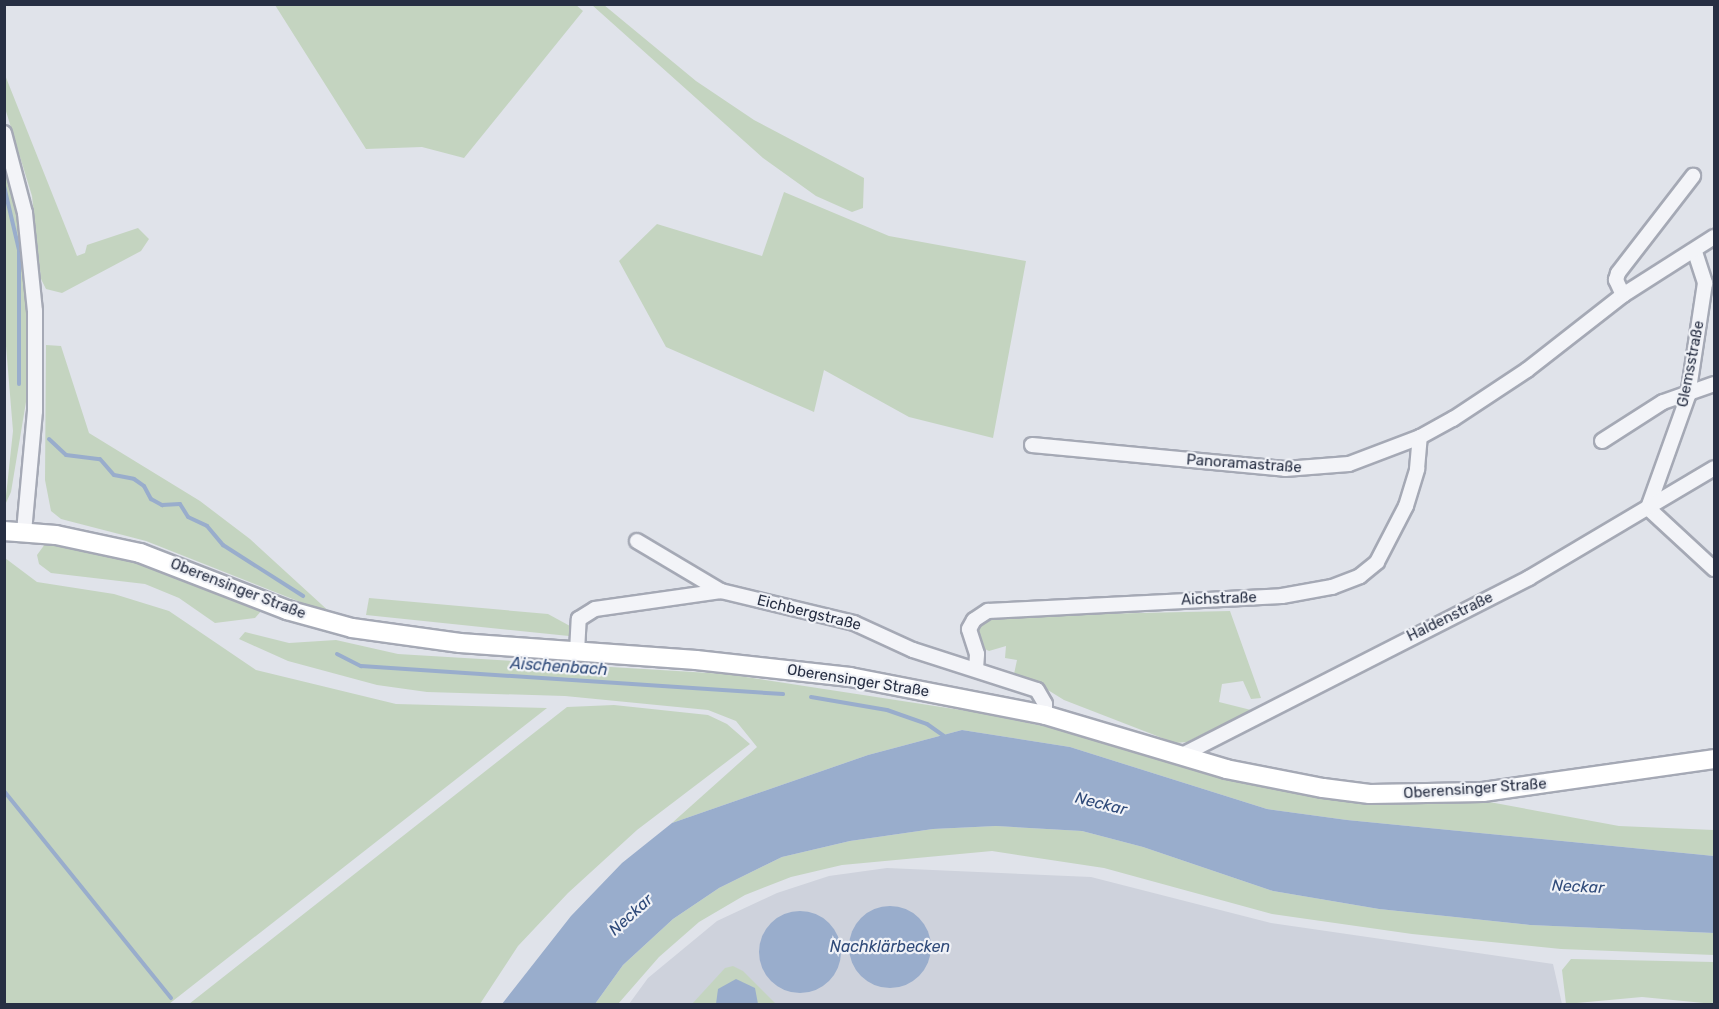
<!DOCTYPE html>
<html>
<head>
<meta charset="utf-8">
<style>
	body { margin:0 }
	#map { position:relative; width:1719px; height:1009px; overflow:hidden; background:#e0e3ea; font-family:Rubik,sans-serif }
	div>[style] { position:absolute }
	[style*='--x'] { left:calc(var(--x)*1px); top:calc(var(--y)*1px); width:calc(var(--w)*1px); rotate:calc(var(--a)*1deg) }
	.built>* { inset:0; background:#ced2dc }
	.green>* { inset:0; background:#c4d4c0 }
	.water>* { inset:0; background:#99adcc }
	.round { border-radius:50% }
	.stream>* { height:4px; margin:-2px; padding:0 2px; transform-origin:2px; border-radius:2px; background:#99adcc }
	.roads { filter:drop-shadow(2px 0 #a5a9b5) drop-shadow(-2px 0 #a5a9b5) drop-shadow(0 2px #a5a9b5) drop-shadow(0 -2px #a5a9b5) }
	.street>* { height:14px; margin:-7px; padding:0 7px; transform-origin:7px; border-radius:7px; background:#f3f4f8 }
	.secondary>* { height:18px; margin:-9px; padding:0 9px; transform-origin:9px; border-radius:9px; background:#fff }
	span { translate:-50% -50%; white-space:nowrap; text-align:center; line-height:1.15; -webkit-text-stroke:4.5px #f0f2f7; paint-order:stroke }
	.street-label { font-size:15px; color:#272f43 }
	.water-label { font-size:16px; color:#2f4a79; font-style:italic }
	.frame { position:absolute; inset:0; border:6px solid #272f43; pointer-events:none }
</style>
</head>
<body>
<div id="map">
	<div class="built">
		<div style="clip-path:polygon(887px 868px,1091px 877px,1271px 923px,1553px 964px,1562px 1004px,629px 1004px,648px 978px,717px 921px,777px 893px,829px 876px)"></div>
	</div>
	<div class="green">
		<div style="clip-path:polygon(575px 4px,583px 11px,464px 158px,422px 147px,366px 149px,275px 5px)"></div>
		<div style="clip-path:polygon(592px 5px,604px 5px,696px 81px,754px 120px,864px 178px,863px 208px,852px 212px,816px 196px,763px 158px)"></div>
		<div style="clip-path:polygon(5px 75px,77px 256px,85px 253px,87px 245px,138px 228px,149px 239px,141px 251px,62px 293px,46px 289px,41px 279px,32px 196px,5px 108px)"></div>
		<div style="clip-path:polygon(4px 158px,19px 228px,29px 343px,26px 402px,11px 492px,5px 505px,13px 431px,5px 334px)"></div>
		<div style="clip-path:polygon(784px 192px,889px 236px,1026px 261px,993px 438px,909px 417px,824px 370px,814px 412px,666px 347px,619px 261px,657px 224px,762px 256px)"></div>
		<div style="clip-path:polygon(46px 345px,61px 346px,89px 433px,200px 501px,250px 539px,333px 615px,146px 541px,61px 519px,51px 511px,45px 480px)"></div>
		<div style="clip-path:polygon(45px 544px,127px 559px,263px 609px,255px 618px,215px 623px,179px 598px,145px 584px,51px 573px,39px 564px,37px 555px)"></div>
		<div style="clip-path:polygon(5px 558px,37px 582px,114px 594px,169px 611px,256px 670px,396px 704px,547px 708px,169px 1004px,5px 1004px)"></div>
		<div style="clip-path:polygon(369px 598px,548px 614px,570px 626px,569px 636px,366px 615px)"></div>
		<div style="clip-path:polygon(1230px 611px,1261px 698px,1251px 699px,1243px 681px,1222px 684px,1219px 702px,1251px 710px,1187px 742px,1175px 743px,1064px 700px,1035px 682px,996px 667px,1014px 674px,1017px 660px,1005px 658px,1006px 646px,989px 651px,981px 647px,976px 630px,981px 623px,1001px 616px)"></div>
		<div style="clip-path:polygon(245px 632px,289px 643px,336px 640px,398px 654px,726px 674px,974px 712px,1053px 728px,1208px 775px,1348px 801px,1484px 801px,1619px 826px,1714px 830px,1714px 856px,1347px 820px,1267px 809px,1070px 747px,962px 730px,868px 755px,672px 823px,757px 747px,736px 721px,708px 710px,565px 696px,427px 692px,377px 685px,288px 661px,239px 639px)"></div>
		<div style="clip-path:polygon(614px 705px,708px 715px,727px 724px,750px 744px,637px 830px,568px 893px,518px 946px,480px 1004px,189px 1004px,567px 707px)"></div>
		<div style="clip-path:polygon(996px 826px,1082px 831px,1143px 847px,1273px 891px,1379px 909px,1530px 925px,1714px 933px,1714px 955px,1561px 949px,1412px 934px,1272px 914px,1104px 868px,992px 851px,842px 865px,791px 877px,745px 895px,699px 922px,659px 957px,618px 1004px,595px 1004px,623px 965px,673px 919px,719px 888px,782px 857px,850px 841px,933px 829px)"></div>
		<div style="clip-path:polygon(1571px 959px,1714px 962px,1714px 1004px,1642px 997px,1566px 1004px,1562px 970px)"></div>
		<div style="clip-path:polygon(733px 966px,743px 971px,776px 1004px,692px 1004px,725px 968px)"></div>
	</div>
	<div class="water">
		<div style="clip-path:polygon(962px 730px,1070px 747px,1267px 809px,1347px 820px,1714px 856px,1714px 933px,1530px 925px,1379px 909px,1273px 891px,1143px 847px,1082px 831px,996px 826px,933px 829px,850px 841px,782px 857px,719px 888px,673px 919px,623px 965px,595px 1004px,502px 1004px,571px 916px,622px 863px,672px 823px,868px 755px)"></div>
		<div class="round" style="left:849px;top:906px;width:82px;height:82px"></div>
		<div class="round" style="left:759px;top:911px;width:82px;height:82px"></div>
		<div style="clip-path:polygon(736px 979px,755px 988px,758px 1004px,716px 1004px,718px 989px)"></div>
	</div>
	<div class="stream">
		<div style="--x:4;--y:186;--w:66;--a:76.8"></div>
		<div style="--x:19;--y:250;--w:134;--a:90"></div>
		<div style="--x:49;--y:439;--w:23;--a:43"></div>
		<div style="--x:66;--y:455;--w:34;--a:7"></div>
		<div style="--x:100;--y:459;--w:21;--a:49"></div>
		<div style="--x:114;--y:475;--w:20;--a:11"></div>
		<div style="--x:134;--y:479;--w:12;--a:35"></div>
		<div style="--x:144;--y:486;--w:15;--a:62"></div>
		<div style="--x:151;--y:499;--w:13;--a:29"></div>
		<div style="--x:162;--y:505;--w:18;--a:-3"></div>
		<div style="--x:180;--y:504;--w:15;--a:58"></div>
		<div style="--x:188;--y:517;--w:21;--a:25"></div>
		<div style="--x:207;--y:526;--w:25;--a:50"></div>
		<div style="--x:223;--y:545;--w:95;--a:32.5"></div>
		<div style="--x:337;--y:654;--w:27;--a:27"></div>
		<div style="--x:361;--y:666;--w:423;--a:3.8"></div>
		<div style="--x:811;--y:697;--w:77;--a:9.7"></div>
		<div style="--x:887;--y:710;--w:42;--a:19.3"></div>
		<div style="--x:927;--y:724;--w:21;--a:35"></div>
		<div style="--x:4;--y:791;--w:266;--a:51.1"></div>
	</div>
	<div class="roads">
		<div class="street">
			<div style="--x:4;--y:133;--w:83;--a:75.3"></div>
			<div style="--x:25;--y:213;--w:99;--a:84.2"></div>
			<div style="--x:35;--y:311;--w:100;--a:90"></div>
			<div style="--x:35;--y:411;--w:121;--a:95.2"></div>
			<div style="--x:1695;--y:252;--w:33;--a:72"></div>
			<div style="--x:1705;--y:283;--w:114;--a:98.6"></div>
			<div style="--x:1688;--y:396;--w:119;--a:109.7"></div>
			<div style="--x:1648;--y:508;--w:90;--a:42.7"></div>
			<div style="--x:1623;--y:295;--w:17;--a:-115"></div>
			<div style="--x:1616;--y:280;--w:7;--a:-74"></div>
			<div style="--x:1618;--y:273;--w:123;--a:-52.3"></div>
			<div style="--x:1602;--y:441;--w:72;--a:-32.6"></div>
			<div style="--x:1663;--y:402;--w:54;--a:-19.4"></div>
			<div style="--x:1032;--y:445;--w:254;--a:5.4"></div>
			<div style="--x:1285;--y:469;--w:64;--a:-4.5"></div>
			<div style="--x:1349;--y:464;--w:76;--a:-20.8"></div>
			<div style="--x:1420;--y:437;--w:38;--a:-29"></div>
			<div style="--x:1453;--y:419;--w:89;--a:-33.5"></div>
			<div style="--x:1527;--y:370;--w:122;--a:-38"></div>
			<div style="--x:1623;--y:295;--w:108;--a:-32.5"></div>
			<div style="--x:637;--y:541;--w:98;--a:30.8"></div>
			<div style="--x:577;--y:652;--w:33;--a:-87"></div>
			<div style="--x:579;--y:619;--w:19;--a:-32"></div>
			<div style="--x:595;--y:609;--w:127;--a:-8.1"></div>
			<div style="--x:721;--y:591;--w:137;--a:13.5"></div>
			<div style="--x:854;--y:623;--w:65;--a:24.6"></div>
			<div style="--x:913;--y:650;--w:130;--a:17.9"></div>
			<div style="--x:1037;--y:690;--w:16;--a:60"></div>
			<div style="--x:1045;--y:704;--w:11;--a:90"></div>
			<div style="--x:976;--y:669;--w:15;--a:-86"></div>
			<div style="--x:977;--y:654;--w:26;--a:-108"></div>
			<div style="--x:969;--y:629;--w:10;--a:-61"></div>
			<div style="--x:974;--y:620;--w:17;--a:-33"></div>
			<div style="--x:988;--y:611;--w:294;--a:-2.9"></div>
			<div style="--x:1282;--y:596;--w:51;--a:-10.2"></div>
			<div style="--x:1332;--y:587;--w:30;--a:-21"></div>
			<div style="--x:1360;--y:576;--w:22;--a:-39"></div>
			<div style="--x:1377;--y:562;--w:63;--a:-62.6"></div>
			<div style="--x:1406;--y:506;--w:39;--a:-73"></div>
			<div style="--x:1417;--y:469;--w:32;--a:-85"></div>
			<div style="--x:1180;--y:756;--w:392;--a:-27"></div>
			<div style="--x:1529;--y:578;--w:215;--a:-30.7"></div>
		</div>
		<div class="secondary">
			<div style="--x:4;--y:531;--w:52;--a:4.4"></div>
			<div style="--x:56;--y:535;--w:86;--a:12.1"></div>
			<div style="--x:140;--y:553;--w:158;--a:21.2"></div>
			<div style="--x:287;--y:610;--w:67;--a:15.5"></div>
			<div style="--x:352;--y:628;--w:109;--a:7.9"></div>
			<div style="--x:460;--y:643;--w:237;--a:4.1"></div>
			<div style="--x:696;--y:660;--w:155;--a:6.3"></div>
			<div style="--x:850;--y:677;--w:199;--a:11"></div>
			<div style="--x:1045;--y:715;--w:189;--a:16.6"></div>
			<div style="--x:1226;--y:769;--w:99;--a:11.1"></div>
			<div style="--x:1323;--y:788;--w:47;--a:7.3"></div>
			<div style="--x:1370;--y:794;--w:113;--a:-1"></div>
			<div style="--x:1483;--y:792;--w:233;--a:-8.1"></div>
		</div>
	</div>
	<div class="street-label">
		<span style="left:1691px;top:364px;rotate:-79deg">Glemsstraße</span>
		<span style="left:1244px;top:464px;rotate:4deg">Panoramastraße</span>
		<span style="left:238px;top:589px;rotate:21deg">Oberensinger Straße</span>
		<span style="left:1219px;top:599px;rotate:-2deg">Aichstraße</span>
		<span style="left:809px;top:613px;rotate:14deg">Eichbergstraße</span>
		<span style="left:1450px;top:617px;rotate:-26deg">Haldenstraße</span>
		<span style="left:858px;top:681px;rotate:9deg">Oberensinger Straße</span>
		<span style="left:1475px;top:789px;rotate:-4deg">Oberensinger Straße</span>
	</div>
	<div class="water-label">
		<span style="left:559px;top:667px;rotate:4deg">Aischenbach</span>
		<span style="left:1101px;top:804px;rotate:14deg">Neckar</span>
		<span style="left:1578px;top:887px;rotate:3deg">Neckar</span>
		<span style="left:631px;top:915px;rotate:-42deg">Neckar</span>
		<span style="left:890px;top:947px">Nachklärbecken</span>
	</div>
	<div class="frame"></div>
</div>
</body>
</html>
